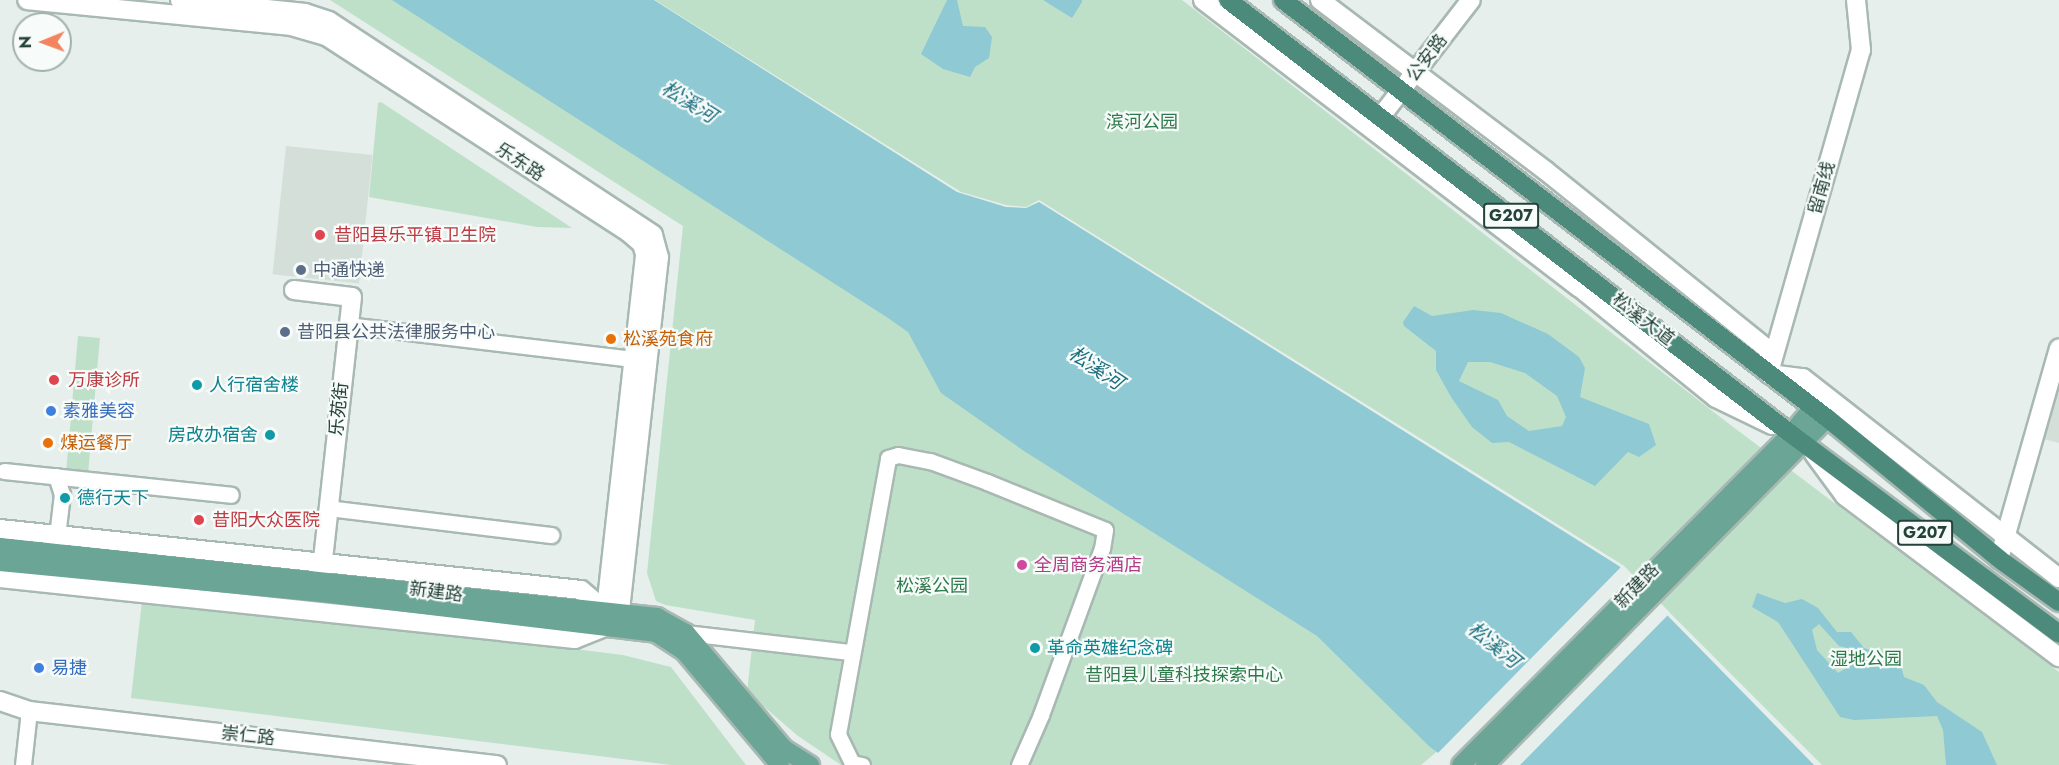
<!DOCTYPE html>
<html>
<head>
<meta charset="utf-8">
<style>
	body { margin:0 }
	#map { position:relative; width:2059px; height:765px; overflow:hidden; background:#e6efeb; font-family:Jost,"Noto Sans SC",sans-serif }
	div>[style] { position:absolute }
	[style*='--x'] { left:calc(var(--x)*1px); top:calc(var(--y)*1px); width:calc(var(--w)*1px); rotate:calc(var(--a)*1deg) }
	.built>* { inset:0; background:#d4dfda; transform-origin:0 0 }
	.green>* { inset:0; background:#bfe0c8; transform-origin:0 0 }
	.water>* { inset:0; background:#8ec9d4 }
	.pier>* { inset:0; background:#e6efeb }
	.roads { filter:drop-shadow(2px 0 #a8b8b2) drop-shadow(-2px 0 #a8b8b2) drop-shadow(0 2px #a8b8b2) drop-shadow(0 -2px #a8b8b2) }
	.minor>* { height:15px; margin:-7.5px; padding:0 7.5px; transform-origin:7.5px; border-radius:7.5px; background:#fff }
	.tertiary>* { height:18px; margin:-9px; padding:0 9px; transform-origin:9px; border-radius:9px; background:#fff }
	.secondary>* { height:18px; margin:-9px; padding:0 9px; transform-origin:9px; border-radius:9px; background:#fff }
	.primary>* { height:18px; margin:-9px; padding:0 9px; transform-origin:9px; border-radius:9px; background:#6aa596 }
	.trunk>* { height:18px; margin:-9px; padding:0 9px; transform-origin:9px; border-radius:9px; background:#4c8a7c }
	.dots>* { width:16px; height:16px; translate:-50% -50%; box-sizing:border-box; border:3px solid #f7fbf9; border-radius:50% }
	span { translate:-50% -50%; white-space:nowrap; text-align:center; line-height:1.15; -webkit-text-stroke:4.5px #f7fbf9; paint-order:stroke }
	.shield-label span { padding:2px 4px; background:#f7fbf9; border:2px solid; border-radius:4px; -webkit-text-stroke-width:0 }
	.shield-label { font-size:16px; color:#24423a; font-weight:700 }
	.street-label { font-size:18px; color:#24423a }
	.park-label { font-size:18px; color:#2d7a4b }
	.health-label { font-size:18px; color:#be3a42 }
	.left { translate:0 -50%; text-align:left }
	.service-label { font-size:18px; color:#4e5e75 }
	.food-label { font-size:18px; color:#c56008 }
	.culture-label { font-size:18px; color:#0d838f }
	.right { translate:-100% -50%; text-align:right }
	.shop-label { font-size:18px; color:#366cbe }
	.hotel-label { font-size:18px; color:#b23c85 }
	.water-label { font-size:20px; color:#1c6f80; font-style:italic }
	.north { position:absolute; left:12px; top:12px; width:60px; height:60px; box-sizing:border-box; background:#f7fbf9; border:2px solid #a3b1ad; border-radius:50%; rotate:269deg; font-size:16px; font-weight:700; line-height:24px; text-align:center; color:#24423a }
	.north::after { content:''; display:block; margin:auto; width:21px; height:27px; background:#f4845f; clip-path:polygon(50% 0,100% 100%,50% 72%,0 100%) }
</style>
</head>
<body>
<div id="map">
	<div class="built">
		<div style="left:286px;top:146px;width:87px;height:129px;rotate:6deg"></div>
		<div style="clip-path:polygon(2059px 349px,2059px 443px,2036px 437px)"></div>
	</div>
	<div class="green">
		<div style="clip-path:polygon(330px 0,417px 0,710px 184px,1251px 572px,1440px 749px,1421px 765px,841px 765px,798px 736px,747px 692px,755px 620px,665px 605px,656px 601px,647px 573px,683px 226px)"></div>
		<div style="clip-path:polygon(655px 0,1182px 0,1724px 420px,2059px 672px,2059px 765px,1822px 765px,1621px 564px,1039px 200px,1026px 207px,1006px 205px,961px 192px)"></div>
		<div style="clip-path:polygon(381px 102px,572px 228px,537px 227px,369px 197px,378px 103px)"></div>
		<div style="left:78px;top:336px;width:22px;height:134px;rotate:5deg"></div>
		<div style="clip-path:polygon(142px 601px,407px 628px,623px 655px,671px 667px,746px 765px,671px 765px,131px 698px)"></div>
	</div>
	<div class="water">
		<div style="clip-path:polygon(392px 0,654px 0,957px 192px,1006px 207px,1026px 208px,1039px 202px,1619px 566px,1814px 765px,1455px 765px,1430px 747px,1317px 636px,1024px 451px,941px 393px,908px 332px,888px 318px)"></div>
		<div style="clip-path:polygon(947px 0,957px 0,963px 26px,985px 27px,992px 37px,989px 58px,975px 67px,970px 77px,943px 69px,921px 54px)"></div>
		<div style="clip-path:polygon(1043px 0,1082px 0,1082px 2px,1072px 18px)"></div>
		<div style="clip-path:polygon(evenodd,1414px 306px,1432px 316px,1473px 310px,1501px 313px,1548px 334px,1579px 357px,1585px 368px,1580px 397px,1649px 424px,1656px 445px,1639px 457px,1628px 452px,1595px 486px,1509px 442px,1492px 443px,1472px 427px,1451px 397px,1436px 370px,1436px 351px,1404px 326px,1403px 322px,1414px 306px,1468px 362px,1490px 362px,1525px 373px,1557px 396px,1566px 417px,1562px 426px,1529px 431px,1507px 416px,1498px 400px,1459px 381px,1468px 362px)"></div>
		<div style="clip-path:polygon(evenodd,1757px 593px,1785px 603px,1802px 599px,1818px 608px,1837px 632px,1851px 632px,1864px 648px,1899px 659px,1904px 677px,1924px 685px,1937px 702px,1982px 732px,1997px 765px,1946px 765px,1943px 730px,1937px 716px,1854px 720px,1840px 717px,1778px 622px,1752px 607px,1757px 593px,1819px 624px,1839px 646px,1863px 652px,1863px 658px,1838px 673px,1817px 650px,1812px 630px,1819px 624px)"></div>
	</div>
	<div class="pier">
		<div style="clip-path:polygon(1623px 565px,1670px 613px,1520px 765px,1450px 765px,1436px 755px)"></div>
	</div>
	<div class="roads">
		<div class="minor">
			<div style="--x:348;--y:325;--w:288;--a:6.8"></div>
			<div style="--x:4;--y:471;--w:228;--a:6"></div>
			<div style="--x:56;--y:476;--w:19;--a:72"></div>
			<div style="--x:62;--y:494;--w:50;--a:96.8"></div>
			<div style="--x:328;--y:508;--w:225;--a:6.9"></div>
			<div style="--x:686;--y:633;--w:166;--a:6.6"></div>
			<div style="--x:23;--y:765;--w:54;--a:-83.7"></div>
			<div style="--x:862;--y:765;--w:10;--a:-169"></div>
			<div style="--x:852;--y:763;--w:32;--a:-116"></div>
			<div style="--x:838;--y:734;--w:280;--a:-79.7"></div>
			<div style="--x:888;--y:458;--w:10;--a:-17"></div>
			<div style="--x:898;--y:455;--w:33;--a:11"></div>
			<div style="--x:930;--y:461;--w:61;--a:20.2"></div>
			<div style="--x:987;--y:482;--w:127;--a:22.1"></div>
			<div style="--x:1105;--y:530;--w:18;--a:99"></div>
			<div style="--x:1102;--y:548;--w:178;--a:110.1"></div>
			<div style="--x:1041;--y:715;--w:55;--a:113.7"></div>
		</div>
		<div class="tertiary">
			<div style="--x:1382;--y:115;--w:145;--a:-52.3"></div>
			<div style="--x:294;--y:290;--w:58;--a:6.9"></div>
			<div style="--x:352;--y:297;--w:282;--a:96.3"></div>
			<div style="--x:1770;--y:369;--w:332;--a:-74.1"></div>
			<div style="--x:1861;--y:50;--w:50;--a:-95.7"></div>
			<div style="--x:1999;--y:559;--w:219;--a:-74.1"></div>
			<div style="--x:0;--y:701;--w:31;--a:19"></div>
			<div style="--x:29;--y:711;--w:471;--a:6.6"></div>
		</div>
		<div class="secondary">
			<div style="--x:180;--y:0;--w:126;--a:5.9"></div>
			<div style="--x:305;--y:13;--w:25;--a:18"></div>
			<div style="--x:329;--y:21;--w:388;--a:33.4"></div>
			<div style="--x:653;--y:235;--w:23;--a:75"></div>
			<div style="--x:659;--y:257;--w:372;--a:96.3"></div>
			<div style="--x:1203;--y:0;--w:473;--a:37.4"></div>
			<div style="--x:1579;--y:287;--w:176;--a:39"></div>
			<div style="--x:1716;--y:398;--w:62;--a:25.7"></div>
			<div style="--x:1320;--y:0;--w:283;--a:37.1"></div>
			<div style="--x:1546;--y:171;--w:286;--a:38.8"></div>
			<div style="--x:1769;--y:350;--w:24;--a:90"></div>
			<div style="--x:1769;--y:374;--w:34;--a:7"></div>
			<div style="--x:1803;--y:378;--w:325;--a:38"></div>
			<div style="--x:1814;--y:454;--w:52;--a:53.6"></div>
			<div style="--x:1845;--y:496;--w:268;--a:37"></div>
			<div style="--x:0;--y:529;--w:584;--a:5.99"></div>
			<div style="--x:581;--y:590;--w:33;--a:40"></div>
			<div style="--x:0;--y:578;--w:578;--a:6.06"></div>
			<div style="--x:575;--y:639;--w:31;--a:-22"></div>
			<div style="--x:604;--y:627;--w:375;--a:-83.7"></div>
			<div style="--x:645;--y:254;--w:10;--a:-107"></div>
			<div style="--x:642;--y:244;--w:18;--a:-139"></div>
			<div style="--x:628;--y:232;--w:360;--a:-147"></div>
			<div style="--x:326;--y:36;--w:36;--a:-164"></div>
			<div style="--x:291;--y:26;--w:265;--a:-174.4"></div>
		</div>
		<div class="primary">
			<div style="--x:0;--y:547;--w:661;--a:6.08"></div>
			<div style="--x:657;--y:617;--w:33;--a:29"></div>
			<div style="--x:686;--y:633;--w:152;--a:49.8"></div>
			<div style="--x:784;--y:749;--w:31;--a:32"></div>
			<div style="--x:0;--y:562;--w:323;--a:5.5"></div>
			<div style="--x:322;--y:593;--w:336;--a:6.8"></div>
			<div style="--x:656;--y:633;--w:33;--a:33"></div>
			<div style="--x:684;--y:651;--w:149;--a:49.9"></div>
			<div style="--x:1461;--y:765;--w:467;--a:-45.1"></div>
			<div style="--x:1791;--y:434;--w:34;--a:-50"></div>
			<div style="--x:1485;--y:765;--w:487;--a:-45.4"></div>
		</div>
		<div class="trunk">
			<div style="--x:1228;--y:0;--w:711;--a:37.63"></div>
			<div style="--x:1791;--y:434;--w:334;--a:36.7"></div>
			<div style="--x:1283;--y:0;--w:686;--a:37.54"></div>
			<div style="--x:1827;--y:418;--w:222;--a:39.3"></div>
			<div style="--x:1999;--y:559;--w:74;--a:35.6"></div>
		</div>
	</div>
	<div class="dots">
		<div style="left:320px;top:235px;background:#e0444e"></div>
		<div style="left:301px;top:270px;background:#5c6f8a"></div>
		<div style="left:285px;top:332px;background:#5c6f8a"></div>
		<div style="left:611px;top:339px;background:#e8710a"></div>
		<div style="left:54px;top:380px;background:#e0444e"></div>
		<div style="left:197px;top:385px;background:#0f9aa8"></div>
		<div style="left:51px;top:411px;background:#3f7fe0"></div>
		<div style="left:270px;top:435px;background:#0f9aa8"></div>
		<div style="left:48px;top:443px;background:#e8710a"></div>
		<div style="left:65px;top:498px;background:#0f9aa8"></div>
		<div style="left:199px;top:520px;background:#e0444e"></div>
		<div style="left:1022px;top:565px;background:#d1479c"></div>
		<div style="left:1035px;top:648px;background:#0f9aa8"></div>
		<div style="left:39px;top:668px;background:#3f7fe0"></div>
	</div>
	<div class="shield-label">
		<span style="left:1511px;top:216px">G207</span>
		<span style="left:1925px;top:533px">G207</span>
	</div>
	<div class="street-label">
		<span style="left:1427px;top:58px;rotate:-53deg">公安路</span>
		<span style="left:520px;top:162px;rotate:33deg">乐东路</span>
		<span style="left:1822px;top:188px;rotate:-74deg">留南线</span>
		<span style="left:1643px;top:319px;rotate:38deg">松溪大道</span>
		<span style="left:339px;top:409px;rotate:-84deg">乐苑街</span>
		<span style="left:1637px;top:586px;rotate:-46deg">新建路</span>
		<span style="left:436px;top:592px;rotate:7deg">新建路</span>
		<span style="left:248px;top:736px;rotate:6deg">崇仁路</span>
	</div>
	<div class="park-label">
		<span style="left:1142px;top:122px">滨河公园</span>
		<span style="left:932px;top:586px">松溪公园</span>
		<span style="left:1866px;top:659px">湿地公园</span>
		<span style="left:1184px;top:675px">昔阳县儿童科技探索中心</span>
	</div>
	<div class="health-label">
		<span class="left" style="left:334px;top:235px">昔阳县乐平镇卫生院</span>
		<span class="left" style="left:68px;top:380px">万康诊所</span>
		<span class="left" style="left:212px;top:520px">昔阳大众医院</span>
	</div>
	<div class="service-label">
		<span class="left" style="left:313px;top:270px">中通快递</span>
		<span class="left" style="left:297px;top:332px">昔阳县公共法律服务中心</span>
	</div>
	<div class="food-label">
		<span class="left" style="left:623px;top:339px">松溪苑食府</span>
		<span class="left" style="left:60px;top:443px">煤运餐厅</span>
	</div>
	<div class="culture-label">
		<span class="left" style="left:209px;top:385px">人行宿舍楼</span>
		<span class="right" style="left:258px;top:435px">房改办宿舍</span>
		<span class="left" style="left:77px;top:498px">德行天下</span>
		<span class="left" style="left:1047px;top:648px">革命英雄纪念碑</span>
	</div>
	<div class="shop-label">
		<span class="left" style="left:63px;top:411px">素雅美容</span>
		<span class="left" style="left:51px;top:668px">易捷</span>
	</div>
	<div class="hotel-label">
		<span class="left" style="left:1034px;top:565px">全周商务酒店</span>
	</div>
	<div class="water-label">
		<span style="left:689px;top:102px;rotate:32deg">松溪河</span>
		<span style="left:1096px;top:368px;rotate:34deg">松溪河</span>
		<span style="left:1494px;top:645px;rotate:39deg">松溪河</span>
	</div>
	<div class="north">N</div>
</div>
</body>
</html>
